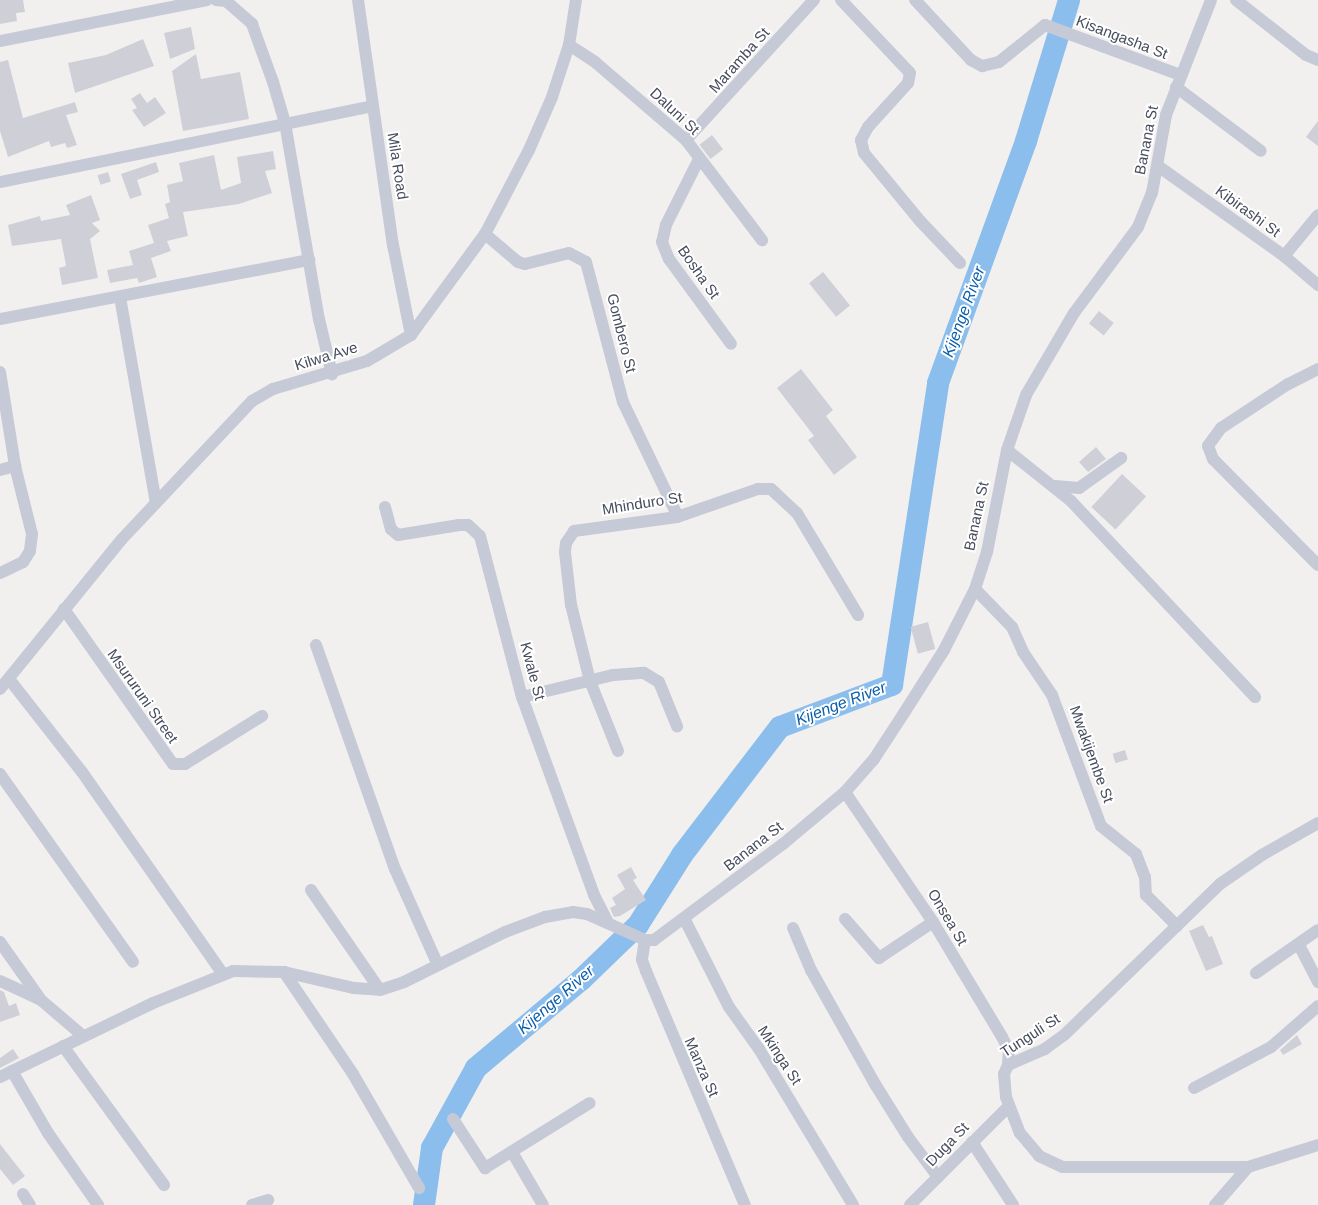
<!DOCTYPE html>
<html>
<head>
<meta charset="utf-8">
<style>
	body { margin:0 }
	#map { position:relative; width:1318px; height:1205px; overflow:hidden; background:#f2f0ef; font-family:Helvetica,sans-serif }
	div>[style] { position:absolute }
	[style*='--x'] { left:calc(var(--x)*1px); top:calc(var(--y)*1px); width:calc(var(--w)*1px); rotate:calc(var(--a)*1deg) }
	.river>* { height:22px; margin:-11px; padding:0 11px; transform-origin:11px; border-radius:11px; background:#8bbeec }
	.building>* { inset:0; background:#cfd0d7; transform-origin:0 0 }
	.street>* { height:12px; margin:-6px; padding:0 6px; transform-origin:6px; border-radius:6px; background:#c6cad6 }
	span { translate:-50% -50%; white-space:nowrap; text-align:center; line-height:1.15; -webkit-text-stroke:4px #fff; paint-order:stroke }
	.street-label { font-size:15px; color:#474d5d }
	.water-label { font-size:16px; color:#0d5fab; font-style:italic }
</style>
</head>
<body>
<div id="map">
	<div class="river">
		<div style="--x:424;--y:1205;--w:58;--a:-82"></div>
		<div style="--x:432;--y:1148;--w:91;--a:-61.2"></div>
		<div style="--x:476;--y:1068;--w:137;--a:-40"></div>
		<div style="--x:581;--y:980;--w:79;--a:-44"></div>
		<div style="--x:638;--y:925;--w:83;--a:-57.8"></div>
		<div style="--x:682;--y:855;--w:161;--a:-52.6"></div>
		<div style="--x:780;--y:727;--w:120;--a:-20.6"></div>
		<div style="--x:892;--y:685;--w:305;--a:-81.3"></div>
		<div style="--x:938;--y:383;--w:258;--a:-70"></div>
		<div style="--x:1026;--y:141;--w:147;--a:-73"></div>
	</div>
	<div class="building">
		<div style="clip-path:polygon(0 0,23px 0,25px 12px,16px 13px,17px 21px,0 24px)"></div>
		<div style="clip-path:polygon(191px 27px,195px 49px,170px 59px,164px 33px)"></div>
		<div style="clip-path:polygon(143px 39px,154px 66px,75px 93px,68px 63px,106px 55px)"></div>
		<div style="clip-path:polygon(196px 54px,201px 79px,240px 72px,249px 119px,183px 131px,172px 71px)"></div>
		<div style="clip-path:polygon(8px 60px,23px 118px,75px 102px,78px 112px,66px 115px,77px 145px,67px 148px,65px 143px,51px 147px,49px 141px,8px 157px,0 131px,0 62px)"></div>
		<div style="clip-path:polygon(140px 93px,147px 103px,155px 97px,166px 113px,144px 127px,132px 110px,137px 108px,131px 99px)"></div>
		<div style="clip-path:polygon(1318px 121px,1318px 146px,1306px 137px)"></div>
		<div style="left:712px;top:135px;width:18px;height:16px;rotate:52deg"></div>
		<div style="clip-path:polygon(273px 151px,276px 169px,265px 171px,272px 193px,239px 204px,183px 212px,188px 236px,167px 241px,171px 251px,151px 258px,157px 277px,139px 283px,137px 278px,110px 283px,107px 270px,133px 265px,129px 251px,154px 243px,148px 225px,169px 218px,165px 204px,170px 202px,167px 185px,183px 181px,179px 163px,214px 155px,221px 190px,241px 183px,237px 157px)"></div>
		<div style="clip-path:polygon(156px 162px,159px 172px,137px 180px,142px 195px,130px 199px,121px 174px)"></div>
		<div style="left:108px;top:172px;width:10px;height:11px;rotate:73deg"></div>
		<div style="clip-path:polygon(91px 195px,100px 220px,92px 223px,100px 231px,90px 239px,98px 278px,62px 285px,59px 268px,66px 266px,61px 239px,12px 246px,8px 225px,40px 216px,41px 221px,70px 215px,66px 205px)"></div>
		<div style="left:823px;top:272px;width:43px;height:18px;rotate:51deg"></div>
		<div style="left:1099px;top:311px;width:19px;height:16px;rotate:39deg"></div>
		<div style="clip-path:polygon(801px 369px,833px 410px,826px 416px,857px 457px,834px 475px,808px 440px,814px 436px,777px 388px)"></div>
		<div style="clip-path:polygon(1096px 447px,1106px 459px,1088px 472px,1079px 462px)"></div>
		<div style="left:1122px;top:474px;width:33px;height:45px;rotate:43deg"></div>
		<div style="left:928px;top:622px;width:28px;height:18px;rotate:75deg"></div>
		<div style="left:1125px;top:750px;width:10px;height:13px;rotate:73deg"></div>
		<div style="clip-path:polygon(631px 867px,637px 878px,633px 880px,646px 900px,620px 916px,614px 917px,610px 908px,616px 905px,612px 898px,625px 889px,617px 875px)"></div>
		<div style="clip-path:polygon(1203px 925px,1209px 937px,1212px 936px,1223px 964px,1206px 971px,1189px 931px)"></div>
		<div style="clip-path:polygon(0 990px,4px 992px,9px 1006px,16px 1003px,20px 1015px,0 1022px)"></div>
		<div style="clip-path:polygon(1297px 1035px,1302px 1044px,1283px 1055px,1280px 1050px)"></div>
		<div style="clip-path:polygon(13px 1049px,19px 1058px,0 1068px,0 1058px)"></div>
		<div style="clip-path:polygon(0 1144px,25px 1176px,13px 1185px,0 1169px)"></div>
	</div>
	<div class="street">
		<div style="--x:216;--y:0;--w:10;--a:6"></div>
		<div style="--x:226;--y:1;--w:35;--a:41"></div>
		<div style="--x:252;--y:24;--w:62;--a:70.1"></div>
		<div style="--x:273;--y:82;--w:43;--a:73.7"></div>
		<div style="--x:285;--y:123;--w:199;--a:80.2"></div>
		<div style="--x:319;--y:319;--w:57;--a:76.7"></div>
		<div style="--x:358;--y:0;--w:247;--a:81.9"></div>
		<div style="--x:393;--y:245;--w:92;--a:78.7"></div>
		<div style="--x:841;--y:0;--w:100;--a:46.6"></div>
		<div style="--x:910;--y:73;--w:10;--a:101"></div>
		<div style="--x:908;--y:83;--w:59;--a:132.3"></div>
		<div style="--x:868;--y:127;--w:15;--a:118"></div>
		<div style="--x:861;--y:140;--w:13;--a:77"></div>
		<div style="--x:864;--y:153;--w:88;--a:50.5"></div>
		<div style="--x:920;--y:221;--w:58;--a:46.4"></div>
		<div style="--x:915;--y:0;--w:82;--a:47"></div>
		<div style="--x:971;--y:60;--w:13;--a:29"></div>
		<div style="--x:982;--y:66;--w:17;--a:-13"></div>
		<div style="--x:999;--y:62;--w:59;--a:-38.8"></div>
		<div style="--x:1045;--y:25;--w:144;--a:20.3"></div>
		<div style="--x:1236;--y:0;--w:89;--a:38.2"></div>
		<div style="--x:1306;--y:55;--w:13;--a:23"></div>
		<div style="--x:0;--y:41;--w:211;--a:-11.2"></div>
		<div style="--x:569;--y:45;--w:31;--a:33"></div>
		<div style="--x:595;--y:62;--w:120;--a:40.6"></div>
		<div style="--x:686;--y:140;--w:126;--a:52.8"></div>
		<div style="--x:1176;--y:87;--w:106;--a:37"></div>
		<div style="--x:686;--y:140;--w:190;--a:-47.6"></div>
		<div style="--x:699;--y:159;--w:74;--a:116.6"></div>
		<div style="--x:666;--y:225;--w:17;--a:103"></div>
		<div style="--x:662;--y:242;--w:18;--a:68"></div>
		<div style="--x:669;--y:259;--w:105;--a:53.9"></div>
		<div style="--x:1158;--y:166;--w:155;--a:35.5"></div>
		<div style="--x:1284;--y:256;--w:45;--a:40.5"></div>
		<div style="--x:0;--y:182;--w:380;--a:-11.5"></div>
		<div style="--x:485;--y:234;--w:43;--a:40.3"></div>
		<div style="--x:518;--y:262;--w:7;--a:16"></div>
		<div style="--x:525;--y:264;--w:45;--a:-14"></div>
		<div style="--x:569;--y:253;--w:19;--a:28"></div>
		<div style="--x:586;--y:262;--w:145;--a:75.2"></div>
		<div style="--x:623;--y:402;--w:127;--a:64.4"></div>
		<div style="--x:1284;--y:256;--w:53;--a:-50.3"></div>
		<div style="--x:120;--y:297;--w:209;--a:80.1"></div>
		<div style="--x:0;--y:319;--w:315;--a:-10.8"></div>
		<div style="--x:1318;--y:369;--w:34;--a:153"></div>
		<div style="--x:1288;--y:384;--w:80;--a:146.7"></div>
		<div style="--x:1221;--y:428;--w:22;--a:126"></div>
		<div style="--x:1208;--y:446;--w:14;--a:69"></div>
		<div style="--x:1213;--y:459;--w:149;--a:45.3"></div>
		<div style="--x:0;--y:372;--w:95;--a:80.9"></div>
		<div style="--x:15;--y:466;--w:70;--a:76"></div>
		<div style="--x:32;--y:534;--w:17;--a:97"></div>
		<div style="--x:30;--y:551;--w:13;--a:122"></div>
		<div style="--x:23;--y:562;--w:25;--a:154"></div>
		<div style="--x:1007;--y:450;--w:82;--a:38.6"></div>
		<div style="--x:1071;--y:501;--w:269;--a:46.8"></div>
		<div style="--x:0;--y:470;--w:16;--a:-15"></div>
		<div style="--x:1055;--y:486;--w:24;--a:5"></div>
		<div style="--x:1079;--y:488;--w:52;--a:-35.5"></div>
		<div style="--x:385;--y:507;--w:23;--a:75"></div>
		<div style="--x:391;--y:529;--w:9;--a:41"></div>
		<div style="--x:398;--y:535;--w:62;--a:-9.3"></div>
		<div style="--x:459;--y:525;--w:9;--a:0"></div>
		<div style="--x:468;--y:525;--w:16;--a:43"></div>
		<div style="--x:480;--y:536;--w:166;--a:75.4"></div>
		<div style="--x:522;--y:697;--w:211;--a:70"></div>
		<div style="--x:594;--y:895;--w:31;--a:63"></div>
		<div style="--x:975;--y:589;--w:53;--a:45.8"></div>
		<div style="--x:1012;--y:627;--w:27;--a:66"></div>
		<div style="--x:1023;--y:652;--w:52;--a:56"></div>
		<div style="--x:1052;--y:695;--w:140;--a:69.5"></div>
		<div style="--x:1101;--y:826;--w:45;--a:38.7"></div>
		<div style="--x:1136;--y:854;--w:25;--a:69"></div>
		<div style="--x:1145;--y:877;--w:18;--a:87"></div>
		<div style="--x:1146;--y:895;--w:44;--a:45"></div>
		<div style="--x:64;--y:609;--w:189;--a:54.9"></div>
		<div style="--x:173;--y:764;--w:12;--a:0"></div>
		<div style="--x:185;--y:764;--w:91;--a:-31.9"></div>
		<div style="--x:316;--y:645;--w:238;--a:70.6"></div>
		<div style="--x:395;--y:869;--w:105;--a:65.9"></div>
		<div style="--x:9;--y:679;--w:118;--a:51.9"></div>
		<div style="--x:82;--y:772;--w:246;--a:55.1"></div>
		<div style="--x:0;--y:689;--w:193;--a:-50.9"></div>
		<div style="--x:122;--y:539;--w:190;--a:-46.7"></div>
		<div style="--x:252;--y:401;--w:24;--a:-30"></div>
		<div style="--x:273;--y:389;--w:98;--a:-16.6"></div>
		<div style="--x:367;--y:361;--w:51;--a:-30.6"></div>
		<div style="--x:411;--y:335;--w:125;--a:-53.8"></div>
		<div style="--x:485;--y:234;--w:95;--a:-62.4"></div>
		<div style="--x:529;--y:150;--w:58;--a:-66.5"></div>
		<div style="--x:552;--y:97;--w:55;--a:-71.9"></div>
		<div style="--x:569;--y:45;--w:46;--a:-81.2"></div>
		<div style="--x:522;--y:697;--w:94;--a:-13.6"></div>
		<div style="--x:613;--y:675;--w:31;--a:-4"></div>
		<div style="--x:644;--y:673;--w:17;--a:31"></div>
		<div style="--x:659;--y:682;--w:48;--a:67.8"></div>
		<div style="--x:618;--y:751;--w:75;--a:-111.8"></div>
		<div style="--x:590;--y:681;--w:78;--a:-104"></div>
		<div style="--x:571;--y:605;--w:53;--a:-96.5"></div>
		<div style="--x:565;--y:552;--w:9;--a:-84"></div>
		<div style="--x:566;--y:543;--w:14;--a:-56"></div>
		<div style="--x:574;--y:531;--w:104;--a:-7.7"></div>
		<div style="--x:677;--y:517;--w:86;--a:-19.1"></div>
		<div style="--x:758;--y:489;--w:13;--a:0"></div>
		<div style="--x:771;--y:489;--w:35;--a:43"></div>
		<div style="--x:797;--y:513;--w:119;--a:59.1"></div>
		<div style="--x:0;--y:774;--w:230;--a:54.7"></div>
		<div style="--x:845;--y:792;--w:157;--a:55.9"></div>
		<div style="--x:933;--y:922;--w:134;--a:59"></div>
		<div style="--x:1002;--y:1037;--w:15;--a:62"></div>
		<div style="--x:1009;--y:1050;--w:15;--a:94"></div>
		<div style="--x:1318;--y:823;--w:64;--a:150.3"></div>
		<div style="--x:1262;--y:855;--w:51;--a:145.4"></div>
		<div style="--x:1220;--y:884;--w:217;--a:135.9"></div>
		<div style="--x:1064;--y:1035;--w:24;--a:144"></div>
		<div style="--x:1045;--y:1049;--w:40;--a:156.6"></div>
		<div style="--x:1008;--y:1065;--w:10;--a:114"></div>
		<div style="--x:1004;--y:1074;--w:23;--a:85"></div>
		<div style="--x:1006;--y:1097;--w:39;--a:69"></div>
		<div style="--x:1020;--y:1133;--w:30;--a:50"></div>
		<div style="--x:1039;--y:1156;--w:26;--a:25"></div>
		<div style="--x:1063;--y:1167;--w:185;--a:0"></div>
		<div style="--x:1248;--y:1167;--w:73;--a:-17.4"></div>
		<div style="--x:311;--y:890;--w:121;--a:55.4"></div>
		<div style="--x:845;--y:919;--w:52;--a:48.9"></div>
		<div style="--x:879;--y:958;--w:65;--a:-33.7"></div>
		<div style="--x:685;--y:920;--w:97;--a:63.2"></div>
		<div style="--x:729;--y:1007;--w:52;--a:54.5"></div>
		<div style="--x:759;--y:1049;--w:182;--a:58.9"></div>
		<div style="--x:793;--y:928;--w:46;--a:66.8"></div>
		<div style="--x:811;--y:970;--w:131;--a:60.7"></div>
		<div style="--x:875;--y:1084;--w:62;--a:58.1"></div>
		<div style="--x:908;--y:1137;--w:50;--a:53.1"></div>
		<div style="--x:645;--y:940;--w:20;--a:99"></div>
		<div style="--x:642;--y:960;--w:12;--a:70"></div>
		<div style="--x:646;--y:971;--w:254;--a:67.1"></div>
		<div style="--x:0;--y:942;--w:71;--a:54.7"></div>
		<div style="--x:41;--y:1000;--w:55;--a:40.6"></div>
		<div style="--x:1299;--y:945;--w:42;--a:62.8"></div>
		<div style="--x:284;--y:972;--w:123;--a:55.9"></div>
		<div style="--x:353;--y:1074;--w:132;--a:59.9"></div>
		<div style="--x:1256;--y:973;--w:75;--a:-34.7"></div>
		<div style="--x:0;--y:981;--w:43;--a:24.8"></div>
		<div style="--x:63;--y:1046;--w:172;--a:54"></div>
		<div style="--x:12;--y:1071;--w:72;--a:59.9"></div>
		<div style="--x:48;--y:1133;--w:88;--a:55.2"></div>
		<div style="--x:0;--y:1077;--w:170;--a:-25.8"></div>
		<div style="--x:153;--y:1003;--w:86;--a:-21.8"></div>
		<div style="--x:233;--y:971;--w:51;--a:1.1"></div>
		<div style="--x:284;--y:972;--w:72;--a:12.9"></div>
		<div style="--x:354;--y:988;--w:26;--a:4"></div>
		<div style="--x:380;--y:990;--w:25;--a:-18"></div>
		<div style="--x:404;--y:982;--w:113;--a:-26.3"></div>
		<div style="--x:505;--y:932;--w:43;--a:-20.6"></div>
		<div style="--x:545;--y:917;--w:28;--a:-10"></div>
		<div style="--x:573;--y:912;--w:14;--a:8"></div>
		<div style="--x:587;--y:914;--w:64;--a:24.1"></div>
		<div style="--x:645;--y:940;--w:9;--a:0"></div>
		<div style="--x:654;--y:940;--w:161;--a:-36.7"></div>
		<div style="--x:783;--y:844;--w:81;--a:-40"></div>
		<div style="--x:845;--y:792;--w:44;--a:-48.7"></div>
		<div style="--x:874;--y:759;--w:55;--a:-56.9"></div>
		<div style="--x:904;--y:713;--w:75;--a:-57.6"></div>
		<div style="--x:944;--y:650;--w:68;--a:-63.1"></div>
		<div style="--x:975;--y:589;--w:39;--a:-72"></div>
		<div style="--x:987;--y:552;--w:104;--a:-78.9"></div>
		<div style="--x:1007;--y:450;--w:58;--a:-70.9"></div>
		<div style="--x:1026;--y:395;--w:95;--a:-59.7"></div>
		<div style="--x:1074;--y:313;--w:107;--a:-53.3"></div>
		<div style="--x:1138;--y:227;--w:37;--a:-68"></div>
		<div style="--x:1152;--y:193;--w:79;--a:-79.8"></div>
		<div style="--x:1166;--y:115;--w:123;--a:-68.6"></div>
		<div style="--x:1194;--y:1088;--w:87;--a:-28"></div>
		<div style="--x:1271;--y:1047;--w:62;--a:-41.1"></div>
		<div style="--x:453;--y:1119;--w:59;--a:56.9"></div>
		<div style="--x:485;--y:1168;--w:123;--a:-31.8"></div>
		<div style="--x:972;--y:1142;--w:75;--a:56.9"></div>
		<div style="--x:512;--y:1152;--w:61;--a:59.7"></div>
		<div style="--x:23;--y:1194;--w:13;--a:58"></div>
		<div style="--x:252;--y:1205;--w:17;--a:-17"></div>
		<div style="--x:910;--y:1205;--w:140;--a:-45"></div>
		<div style="--x:1215;--y:1205;--w:50;--a:-49"></div>
	</div>
	<div class="street-label">
		<span style="left:1122px;top:37px;rotate:21deg">Kisangasha St</span>
		<span style="left:739px;top:60px;rotate:-48deg">Maramba St</span>
		<span style="left:675px;top:111px;rotate:43deg">Daluni St</span>
		<span style="left:1146px;top:140px;rotate:-79deg">Banana St</span>
		<span style="left:398px;top:166px;rotate:81deg">Mila Road</span>
		<span style="left:1248px;top:211px;rotate:36deg">Kibirashi St</span>
		<span style="left:699px;top:272px;rotate:55deg">Bosha St</span>
		<span style="left:622px;top:333px;rotate:76deg">Gombero St</span>
		<span style="left:326px;top:356px;rotate:-17deg">Kilwa Ave</span>
		<span style="left:642px;top:503px;rotate:-9deg">Mhinduro St</span>
		<span style="left:976px;top:516px;rotate:-78deg">Banana St</span>
		<span style="left:533px;top:671px;rotate:75deg">Kwale St</span>
		<span style="left:143px;top:696px;rotate:55deg">Msururuni Street</span>
		<span style="left:1092px;top:754px;rotate:70deg">Mwakijembe St</span>
		<span style="left:753px;top:846px;rotate:-38deg">Banana St</span>
		<span style="left:948px;top:917px;rotate:59deg">Onsea St</span>
		<span style="left:1030px;top:1035px;rotate:-33deg">Tunguli St</span>
		<span style="left:780px;top:1055px;rotate:57deg">Mkinga St</span>
		<span style="left:702px;top:1067px;rotate:66deg">Manza St</span>
		<span style="left:947px;top:1144px;rotate:-46deg">Duga St</span>
	</div>
	<div class="water-label">
		<span style="left:964px;top:312px;rotate:-70deg">Kijenge River</span>
		<span style="left:841px;top:704px;rotate:-21deg">Kijenge River</span>
		<span style="left:556px;top:1000px;rotate:-41deg">Kijenge River</span>
	</div>
</div>
</body>
</html>
